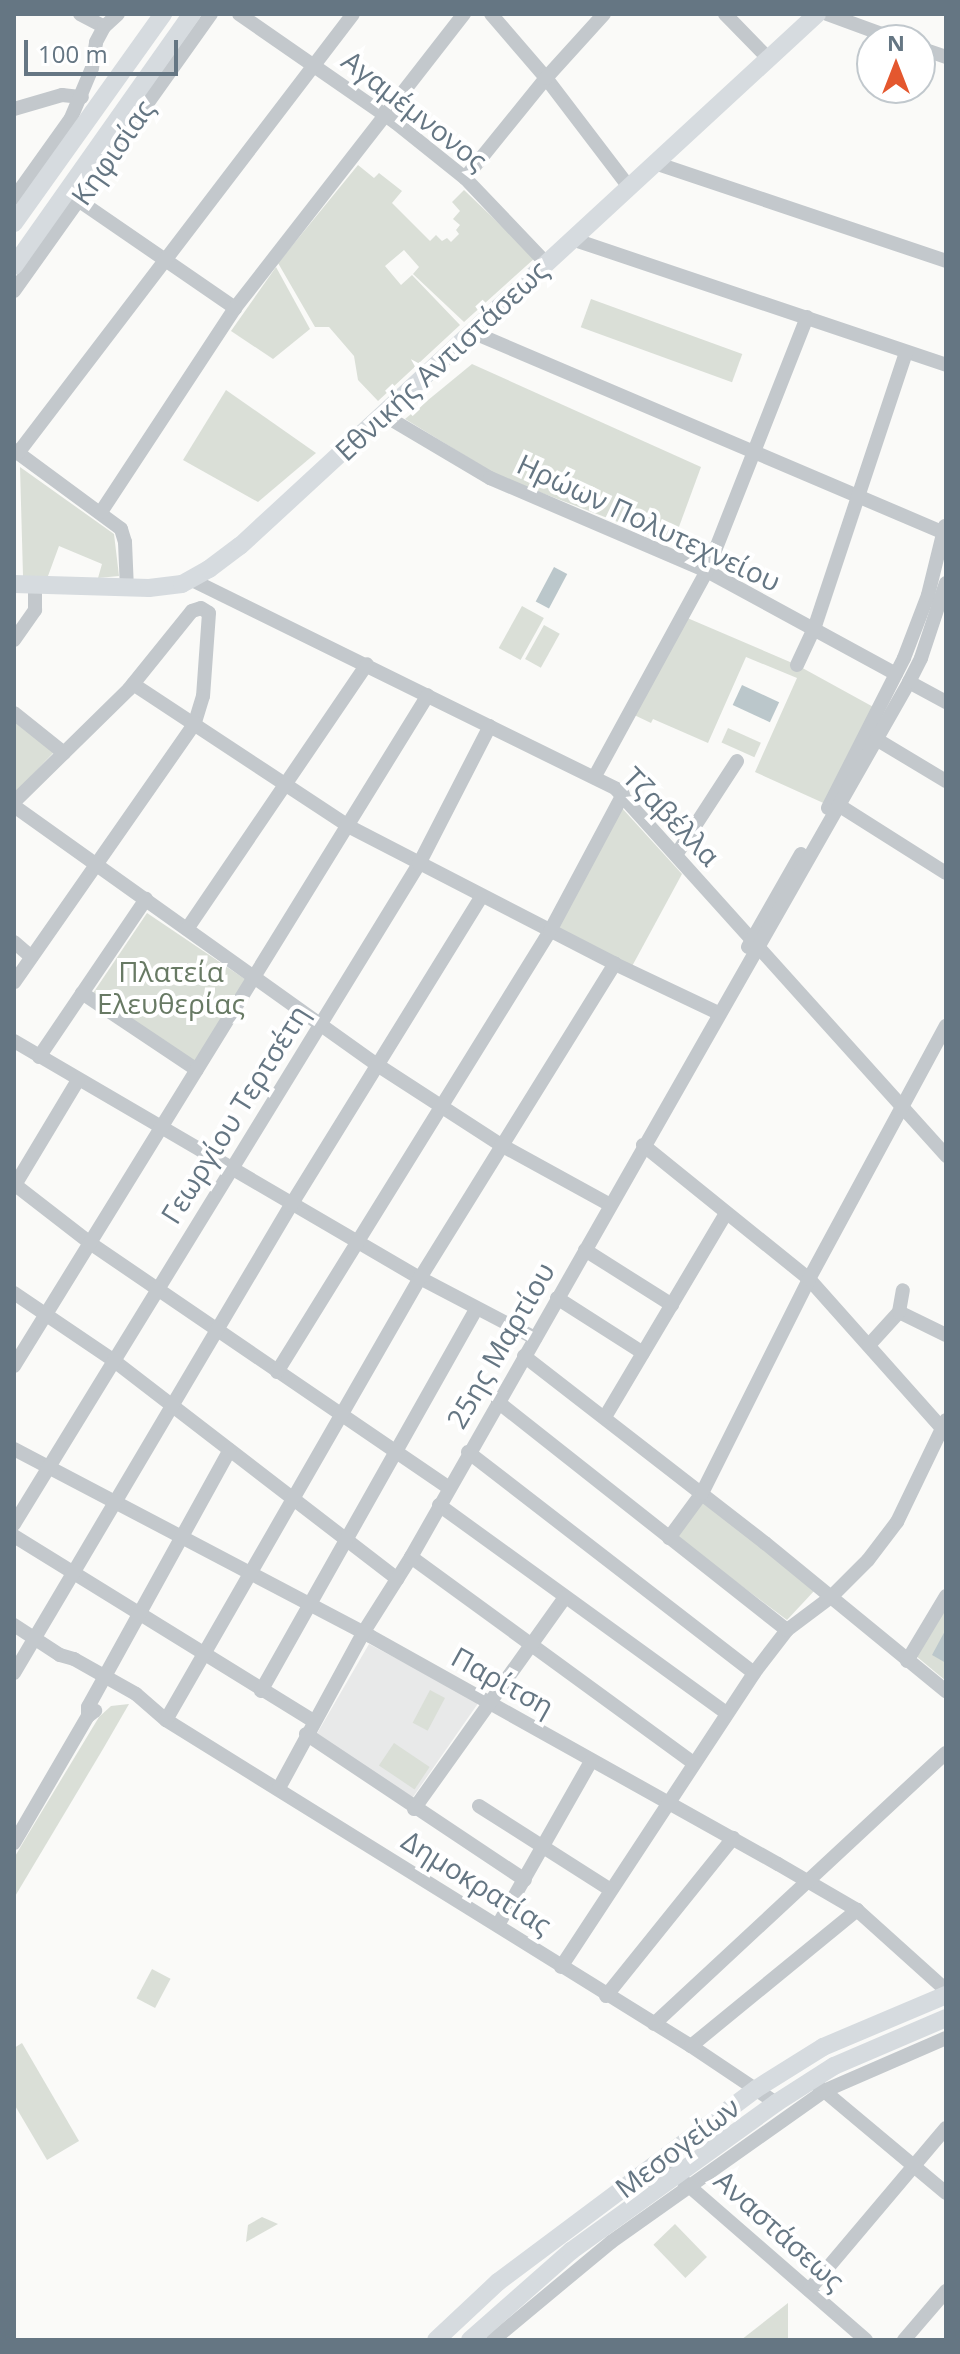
<!DOCTYPE html>
<html>
<head>
<meta charset="utf-8">
<style>
	body { margin:0 }
	#map { position:relative; width:960px; height:2354px; overflow:hidden; background:#fafaf8; font-family:"Open Sans",sans-serif }
	div>[style] { position:absolute }
	[style*='--x'] { left:calc(var(--x)*1px); top:calc(var(--y)*1px); width:calc(var(--w)*1px); rotate:calc(var(--a)*1deg) }
	.built>* { inset:0; background:#e8e9e9 }
	.green>* { inset:0; background:#dadfd7; transform-origin:0 0 }
	.water>* { inset:0; background:#bbc7cb; transform-origin:0 0 }
	.minor>* { height:14px; margin:-7px; padding:0 7px; transform-origin:7px; border-radius:7px; background:#c3c8cc }
	.major>* { height:18px; margin:-9px; padding:0 9px; transform-origin:9px; border-radius:9px; background:#d6dbdf }
	span { translate:-50% -50%; white-space:nowrap; text-align:center; line-height:1.15; -webkit-text-stroke:8px #fff; paint-order:stroke }
	.street-label { font-size:28px; color:#657683 }
	.park-label { font-size:28px; color:#687a64 }
	.frame { position:absolute; inset:0; border:16px solid #657683; pointer-events:none }
	.north { position:absolute; left:856px; top:24px; width:80px; height:80px; box-sizing:border-box; background:#fff; border:2px solid #c1c8cd; border-radius:50%; rotate:0deg; font-size:22px; font-weight:700; line-height:32px; text-align:center; color:#657683 }
	.north::after { content:''; display:block; margin:auto; width:28px; height:36px; background:#e4572e; clip-path:polygon(50% 0,100% 100%,50% 72%,0 100%) }
	.scale { position:absolute; left:24px; top:40px; width:154px; height:36px; box-sizing:border-box; border:4px solid #657683; border-top:0; padding-left:10px; font-size:24px; line-height:28px; white-space:nowrap; color:#657683; -webkit-text-stroke:6px #fff; paint-order:stroke }
</style>
</head>
<body>
<div id="map">
	<div class="built">
		<div style="clip-path:polygon(369px 1644px,479px 1702px,413px 1797px,315px 1737px)"></div>
	</div>
	<div class="green">
		<div style="clip-path:polygon(358px 165px,374px 178px,379px 173px,402px 191px,392px 203px,430px 241px,436px 235px,442px 241px,447px 238px,451px 242px,459px 234px,456px 230px,460px 225px,453px 219px,460px 211px,452px 202px,464px 190px,535px 258px,464px 322px,413px 274px,419px 267px,404px 250px,385px 266px,401px 285px,412px 275px,460px 325px,378px 401px,358px 380px,354px 356px,329px 327px,315px 327px,278px 263px)"></div>
		<div style="clip-path:polygon(276px 267px,310px 329px,273px 359px,231px 331px)"></div>
		<div style="left:591px;top:299px;width:161px;height:30px;rotate:20deg"></div>
		<div style="clip-path:polygon(472px 364px,701px 467px,673px 543px,500px 477px,405px 419px)"></div>
		<div style="clip-path:polygon(226px 390px,316px 453px,258px 502px,183px 460px)"></div>
		<div style="clip-path:polygon(20px 467px,114px 534px,119px 576px,98px 578px,102px 564px,59px 546px,48px 576px,23px 576px)"></div>
		<div style="left:522px;top:606px;width:25px;height:48px;rotate:29deg"></div>
		<div style="clip-path:polygon(685px 617px,797px 665px,877px 709px,830px 806px,755px 772px,797px 678px,746px 657px,708px 743px,653px 719px,651px 723px,630px 713px)"></div>
		<div style="left:544px;top:625px;width:18px;height:39px;rotate:29deg"></div>
		<div style="clip-path:polygon(14px 719px,55px 751px,14px 794px)"></div>
		<div style="left:728px;top:728px;width:36px;height:16px;rotate:24deg"></div>
		<div style="clip-path:polygon(621px 807px,682px 874px,630px 970px,555px 929px)"></div>
		<div style="left:147px;top:913px;width:122px;height:97px;rotate:34deg"></div>
		<div style="clip-path:polygon(700px 1497px,815px 1590px,787px 1620px,672px 1534px)"></div>
		<div style="clip-path:polygon(946px 1604px,946px 1681px,916px 1656px)"></div>
		<div style="left:430px;top:1690px;width:17px;height:37px;rotate:28deg"></div>
		<div style="clip-path:polygon(129px 1704px,103px 1749px,14px 1898px,14px 1858px,27px 1836px,99px 1717px,111px 1706px)"></div>
		<div style="left:394px;top:1743px;width:43px;height:27px;rotate:34deg"></div>
		<div style="left:152px;top:1969px;width:21px;height:33px;rotate:28deg"></div>
		<div style="clip-path:polygon(22px 2043px,79px 2141px,47px 2160px,14px 2104px,14px 2048px)"></div>
		<div style="clip-path:polygon(262px 2217px,278px 2224px,246px 2242px,248px 2225px)"></div>
		<div style="left:675px;top:2224px;width:46px;height:30px;rotate:46deg"></div>
		<div style="clip-path:polygon(788px 2303px,788px 2340px,741px 2340px)"></div>
	</div>
	<div class="water">
		<div style="left:554px;top:567px;width:15px;height:39px;rotate:28deg"></div>
		<div style="left:742px;top:685px;width:41px;height:22px;rotate:25deg"></div>
		<div style="clip-path:polygon(946px 1629px,946px 1663px,932px 1655px)"></div>
	</div>
	<div class="minor">
		<div style="--x:80;--y:14;--w:27;--a:28"></div>
		<div style="--x:239;--y:14;--w:190;--a:34.7"></div>
		<div style="--x:395;--y:122;--w:90;--a:38.7"></div>
		<div style="--x:465;--y:178;--w:117;--a:46.4"></div>
		<div style="--x:491;--y:14;--w:84;--a:49.3"></div>
		<div style="--x:546;--y:78;--w:137;--a:52.7"></div>
		<div style="--x:725;--y:14;--w:62;--a:45.7"></div>
		<div style="--x:827;--y:14;--w:76;--a:20.1"></div>
		<div style="--x:920;--y:48;--w:28;--a:19"></div>
		<div style="--x:14;--y:109;--w:50;--a:-16.3"></div>
		<div style="--x:62;--y:95;--w:20;--a:6"></div>
		<div style="--x:655;--y:163;--w:307;--a:18.6"></div>
		<div style="--x:465;--y:178;--w:129;--a:-51"></div>
		<div style="--x:546;--y:78;--w:86;--a:-47.8"></div>
		<div style="--x:14;--y:198;--w:98;--a:-54.5"></div>
		<div style="--x:71;--y:118;--w:54;--a:-67.2"></div>
		<div style="--x:92;--y:68;--w:26;--a:-81"></div>
		<div style="--x:96;--y:42;--w:17;--a:-62"></div>
		<div style="--x:104;--y:27;--w:19;--a:-43"></div>
		<div style="--x:78;--y:200;--w:191;--a:34.5"></div>
		<div style="--x:572;--y:239;--w:395;--a:18.6"></div>
		<div style="--x:14;--y:291;--w:340;--a:-54.6"></div>
		<div style="--x:472;--y:332;--w:511;--a:23.05"></div>
		<div style="--x:382;--y:414;--w:126;--a:30.7"></div>
		<div style="--x:490;--y:478;--w:236;--a:23.2"></div>
		<div style="--x:707;--y:571;--w:215;--a:28.6"></div>
		<div style="--x:14;--y:450;--w:133;--a:36.4"></div>
		<div style="--x:121;--y:529;--w:14;--a:73"></div>
		<div style="--x:125;--y:542;--w:47;--a:87.6"></div>
		<div style="--x:18;--y:453;--w:552;--a:-52.65"></div>
		<div style="--x:101;--y:512;--w:244;--a:-56.7"></div>
		<div style="--x:235;--y:308;--w:373;--a:-52.1"></div>
		<div style="--x:192;--y:580;--w:473;--a:26.2"></div>
		<div style="--x:616;--y:789;--w:494;--a:48"></div>
		<div style="--x:14;--y:640;--w:37;--a:-55"></div>
		<div style="--x:35;--y:610;--w:25;--a:-90"></div>
		<div style="--x:797;--y:665;--w:40;--a:-65"></div>
		<div style="--x:814;--y:629;--w:292;--a:-71.6"></div>
		<div style="--x:909;--y:682;--w:42;--a:28.4"></div>
		<div style="--x:133;--y:684;--w:258;--a:33.4"></div>
		<div style="--x:348;--y:826;--w:301;--a:27.3"></div>
		<div style="--x:615;--y:964;--w:114;--a:25.4"></div>
		<div style="--x:14;--y:713;--w:64;--a:38.7"></div>
		<div style="--x:876;--y:739;--w:82;--a:31"></div>
		<div style="--x:595;--y:776;--w:234;--a:-61.4"></div>
		<div style="--x:707;--y:571;--w:273;--a:-68.5"></div>
		<div style="--x:14;--y:802;--w:161;--a:-44.5"></div>
		<div style="--x:129;--y:689;--w:100;--a:-51.1"></div>
		<div style="--x:192;--y:611;--w:9;--a:-18"></div>
		<div style="--x:201;--y:608;--w:9;--a:32"></div>
		<div style="--x:209;--y:613;--w:83;--a:94.1"></div>
		<div style="--x:203;--y:696;--w:28;--a:107"></div>
		<div style="--x:195;--y:723;--w:316;--a:124.9"></div>
		<div style="--x:14;--y:806;--w:448;--a:35.5"></div>
		<div style="--x:379;--y:1066;--w:145;--a:32.9"></div>
		<div style="--x:501;--y:1145;--w:124;--a:28.8"></div>
		<div style="--x:840;--y:806;--w:125;--a:32.3"></div>
		<div style="--x:828;--y:808;--w:168;--a:-63.1"></div>
		<div style="--x:904;--y:658;--w:67;--a:-69.1"></div>
		<div style="--x:928;--y:595;--w:71;--a:-76.2"></div>
		<div style="--x:676;--y:855;--w:112;--a:-57"></div>
		<div style="--x:187;--y:929;--w:320;--a:-55.8"></div>
		<div style="--x:14;--y:942;--w:23;--a:41"></div>
		<div style="--x:748;--y:947;--w:107;--a:-60.3"></div>
		<div style="--x:82;--y:993;--w:138;--a:33.8"></div>
		<div style="--x:14;--y:1041;--w:470;--a:30.3"></div>
		<div style="--x:420;--y:1278;--w:130;--a:27.6"></div>
		<div style="--x:39;--y:1057;--w:191;--a:-55.9"></div>
		<div style="--x:643;--y:1145;--w:213;--a:38.9"></div>
		<div style="--x:809;--y:1279;--w:206;--a:48.3"></div>
		<div style="--x:14;--y:1184;--w:96;--a:37.8"></div>
		<div style="--x:90;--y:1243;--w:435;--a:34.3"></div>
		<div style="--x:15;--y:1185;--w:122;--a:-59"></div>
		<div style="--x:585;--y:1250;--w:103;--a:32.3"></div>
		<div style="--x:14;--y:1293;--w:120;--a:34.1"></div>
		<div style="--x:113;--y:1360;--w:359;--a:37.6"></div>
		<div style="--x:557;--y:1298;--w:102;--a:32.6"></div>
		<div style="--x:899;--y:1312;--w:52;--a:26.1"></div>
		<div style="--x:869;--y:1345;--w:45;--a:-47.7"></div>
		<div style="--x:899;--y:1312;--w:22;--a:-80"></div>
		<div style="--x:524;--y:1356;--w:305;--a:37.8"></div>
		<div style="--x:765;--y:1543;--w:234;--a:39.3"></div>
		<div style="--x:14;--y:1366;--w:788;--a:-58.33"></div>
		<div style="--x:277;--y:1372;--w:519;--a:-58.24"></div>
		<div style="--x:550;--y:931;--w:155;--a:-61.9"></div>
		<div style="--x:498;--y:1402;--w:368;--a:38.3"></div>
		<div style="--x:605;--y:1417;--w:237;--a:-59.3"></div>
		<div style="--x:14;--y:1449;--w:402;--a:27.7"></div>
		<div style="--x:370;--y:1636;--w:467;--a:29.2"></div>
		<div style="--x:778;--y:1864;--w:91;--a:30.2"></div>
		<div style="--x:857;--y:1910;--w:120;--a:42"></div>
		<div style="--x:468;--y:1452;--w:361;--a:37.7"></div>
		<div style="--x:439;--y:1505;--w:354;--a:35.9"></div>
		<div style="--x:14;--y:1524;--w:774;--a:-58.47"></div>
		<div style="--x:419;--y:864;--w:155;--a:-62.8"></div>
		<div style="--x:14;--y:1536;--w:352;--a:31.7"></div>
		<div style="--x:669;--y:1538;--w:56;--a:-53.7"></div>
		<div style="--x:702;--y:1493;--w:239;--a:-63.4"></div>
		<div style="--x:809;--y:1279;--w:288;--a:-61.6"></div>
		<div style="--x:411;--y:1557;--w:348;--a:36.1"></div>
		<div style="--x:14;--y:1625;--w:55;--a:33.1"></div>
		<div style="--x:60;--y:1655;--w:15;--a:16"></div>
		<div style="--x:74;--y:1659;--w:71;--a:29.4"></div>
		<div style="--x:136;--y:1694;--w:40;--a:41"></div>
		<div style="--x:166;--y:1720;--w:618;--a:31.84"></div>
		<div style="--x:691;--y:2046;--w:102;--a:33.8"></div>
		<div style="--x:907;--y:1661;--w:76;--a:-59"></div>
		<div style="--x:14;--y:1673;--w:544;--a:-59.38"></div>
		<div style="--x:291;--y:1205;--w:363;--a:-58.3"></div>
		<div style="--x:261;--y:1691;--w:437;--a:-60.6"></div>
		<div style="--x:88;--y:1716;--w:9;--a:-90"></div>
		<div style="--x:88;--y:1707;--w:35;--a:-61"></div>
		<div style="--x:105;--y:1676;--w:258;--a:-61.1"></div>
		<div style="--x:166;--y:1720;--w:510;--a:-60.12"></div>
		<div style="--x:420;--y:1278;--w:370;--a:-58.2"></div>
		<div style="--x:306;--y:1734;--w:263;--a:33.7"></div>
		<div style="--x:279;--y:1788;--w:176;--a:-61.5"></div>
		<div style="--x:363;--y:1633;--w:90;--a:-57.7"></div>
		<div style="--x:411;--y:1557;--w:1007;--a:-60.35"></div>
		<div style="--x:909;--y:682;--w:27;--a:-63"></div>
		<div style="--x:921;--y:658;--w:79;--a:-71.6"></div>
		<div style="--x:479;--y:1806;--w:156;--a:32.5"></div>
		<div style="--x:414;--y:1809;--w:260;--a:-54.5"></div>
		<div style="--x:14;--y:1843;--w:147;--a:-59.8"></div>
		<div style="--x:88;--y:1716;--w:9;--a:-36"></div>
		<div style="--x:498;--y:1925;--w:189;--a:-60.4"></div>
		<div style="--x:561;--y:1967;--w:352;--a:-56.7"></div>
		<div style="--x:754;--y:1673;--w:54;--a:-52.5"></div>
		<div style="--x:787;--y:1630;--w:55;--a:-36.9"></div>
		<div style="--x:831;--y:1597;--w:52;--a:-45"></div>
		<div style="--x:868;--y:1560;--w:48;--a:-52.7"></div>
		<div style="--x:897;--y:1522;--w:113;--a:-64.3"></div>
		<div style="--x:606;--y:1996;--w:203;--a:-51.2"></div>
		<div style="--x:654;--y:2024;--w:398;--a:-42.9"></div>
		<div style="--x:691;--y:2046;--w:215;--a:-39.3"></div>
		<div style="--x:817;--y:2085;--w:168;--a:39.9"></div>
		<div style="--x:659;--y:2160;--w:274;--a:41"></div>
		<div style="--x:809;--y:2290;--w:212;--a:-49.8"></div>
		<div style="--x:493;--y:2340;--w:153;--a:-39.7"></div>
		<div style="--x:611;--y:2242;--w:261;--a:-35.3"></div>
		<div style="--x:824;--y:2091;--w:133;--a:-23.5"></div>
		<div style="--x:904;--y:2340;--w:65;--a:-49.4"></div>
	</div>
	<div class="major">
		<div style="--x:14;--y:223;--w:257;--a:-54.5"></div>
		<div style="--x:14;--y:266;--w:309;--a:-54.8"></div>
		<div style="--x:14;--y:584;--w:135;--a:1.7"></div>
		<div style="--x:149;--y:588;--w:33;--a:-7"></div>
		<div style="--x:182;--y:584;--w:31;--a:-29"></div>
		<div style="--x:209;--y:569;--w:39;--a:-37"></div>
		<div style="--x:240;--y:546;--w:785;--a:-42.68"></div>
		<div style="--x:436;--y:2340;--w:85;--a:-43.1"></div>
		<div style="--x:498;--y:2282;--w:322;--a:-36.8"></div>
		<div style="--x:756;--y:2089;--w:79;--a:-32.1"></div>
		<div style="--x:823;--y:2047;--w:134;--a:-22.9"></div>
		<div style="--x:470;--y:2340;--w:135;--a:-41.4"></div>
		<div style="--x:571;--y:2251;--w:253;--a:-35.8"></div>
		<div style="--x:776;--y:2103;--w:69;--a:-32.5"></div>
		<div style="--x:834;--y:2066;--w:122;--a:-23.2"></div>
	</div>
	<div class="street-label">
		<span style="left:415px;top:110px;rotate:38deg">Αγαμέμνονος</span>
		<span style="left:112px;top:152px;rotate:-55deg">Κηφισίας</span>
		<span style="left:441px;top:360px;rotate:-43deg">Εθνικής Αντιστάσεως</span>
		<span style="left:649px;top:522px;rotate:25deg">Ηρώων Πολυτεχνείου</span>
		<span style="left:672px;top:816px;rotate:46deg">Τζαβέλλα</span>
		<span style="left:234px;top:1114px;rotate:-58deg">Γεωργίου Τερτσέτη</span>
		<span style="left:500px;top:1345px;rotate:-60deg">25ης Μαρτίου</span>
		<span style="left:503px;top:1681px;rotate:29deg">Παρίτση</span>
		<span style="left:477px;top:1882px;rotate:32deg">Δημοκρατίας</span>
		<span style="left:677px;top:2147px;rotate:-37deg">Μεσογείων</span>
		<span style="left:780px;top:2230px;rotate:42deg">Αναστάσεως</span>
	</div>
	<div class="park-label">
		<span style="left:171px;top:987px">Πλατεία<br>Ελευθερίας</span>
	</div>
	<div class="frame"></div>
	<div class="north">N</div>
	<div class="scale">100 m</div>
</div>
</body>
</html>
